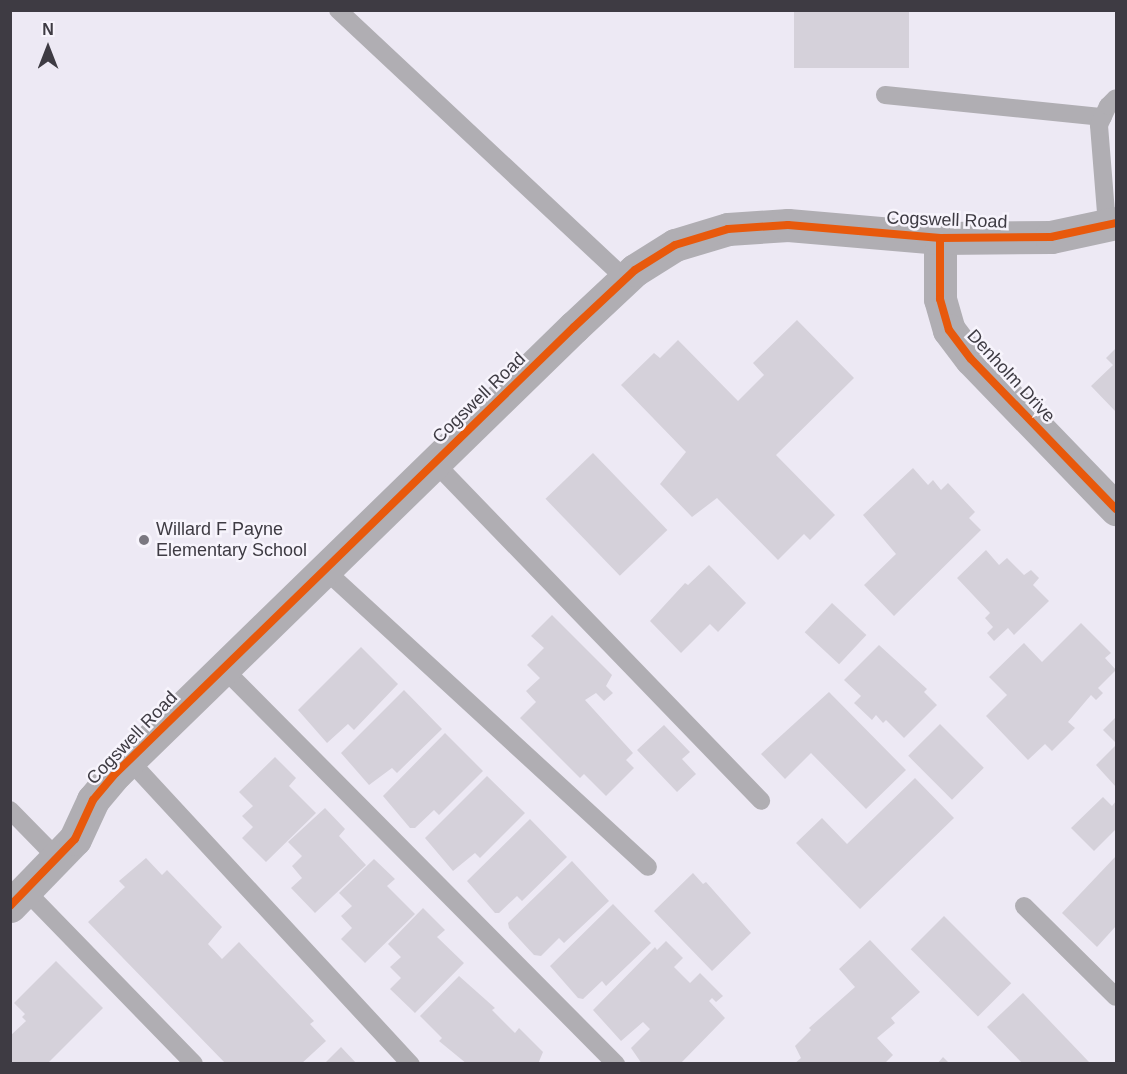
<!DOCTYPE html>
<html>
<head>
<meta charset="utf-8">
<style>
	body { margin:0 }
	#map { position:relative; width:1127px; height:1074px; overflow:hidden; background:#ede9f4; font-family:Helvetica,sans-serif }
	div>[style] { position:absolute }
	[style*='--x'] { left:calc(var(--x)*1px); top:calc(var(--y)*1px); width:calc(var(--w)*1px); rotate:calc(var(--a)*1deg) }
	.building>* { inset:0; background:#d5d1da; transform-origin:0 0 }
	.service>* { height:18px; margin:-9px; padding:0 9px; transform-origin:9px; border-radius:9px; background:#b0aeb3 }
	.minor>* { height:33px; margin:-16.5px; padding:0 16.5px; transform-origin:16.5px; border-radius:16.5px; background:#b0aeb3 }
	.cycleway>* { height:8px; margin:-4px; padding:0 4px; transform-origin:4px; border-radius:4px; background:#e8590c }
	.dots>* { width:16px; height:16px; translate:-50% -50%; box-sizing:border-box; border:3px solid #f7f4fc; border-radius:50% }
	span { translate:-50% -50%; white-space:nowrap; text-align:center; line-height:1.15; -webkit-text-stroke:5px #f7f4fc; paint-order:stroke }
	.street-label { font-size:18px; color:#3e3b43 }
	.poi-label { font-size:18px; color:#3e3b43 }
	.left { translate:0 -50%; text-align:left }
	.frame { position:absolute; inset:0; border:12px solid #3e3b43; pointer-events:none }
	.north { position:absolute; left:18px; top:18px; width:60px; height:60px; -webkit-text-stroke:4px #f7f4fc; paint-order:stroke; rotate:0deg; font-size:16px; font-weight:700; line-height:24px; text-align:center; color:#3e3b43 }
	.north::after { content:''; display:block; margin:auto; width:21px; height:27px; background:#3e3b43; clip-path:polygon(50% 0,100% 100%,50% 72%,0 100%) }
</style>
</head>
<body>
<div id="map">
	<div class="building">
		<div style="left:794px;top:10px;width:115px;height:58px"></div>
		<div style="clip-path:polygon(797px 320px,854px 378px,776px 455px,835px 515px,810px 540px,804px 534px,778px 560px,717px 498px,692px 517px,660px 484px,686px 452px,621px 385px,654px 353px,660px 358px,678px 340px,738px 401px,764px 375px,753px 363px)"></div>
		<div style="clip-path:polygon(1116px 348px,1116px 412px,1091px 386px,1113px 365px,1106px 358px)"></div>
		<div style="left:593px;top:453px;width:107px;height:66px;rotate:46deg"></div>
		<div style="clip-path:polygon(913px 468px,928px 485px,933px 480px,941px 490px,948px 483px,975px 512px,969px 518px,981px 530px,894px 616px,864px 585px,896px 554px,863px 515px)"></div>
		<div style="clip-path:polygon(986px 550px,999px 565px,1007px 558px,1024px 575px,1031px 570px,1039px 578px,1033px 585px,1049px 601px,1014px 635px,1008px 628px,994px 641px,987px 633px,993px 627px,985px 618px,990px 613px,957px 578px)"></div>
		<div style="clip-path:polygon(709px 565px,746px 603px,718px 632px,710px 624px,681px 653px,650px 621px,685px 583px,688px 585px)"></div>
		<div style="left:832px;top:603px;width:47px;height:40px;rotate:43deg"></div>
		<div style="clip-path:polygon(552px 615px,612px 675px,606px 686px,613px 693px,604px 701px,596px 693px,585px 700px,633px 753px,626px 760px,634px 768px,606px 796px,584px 774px,580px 778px,520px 718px,536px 702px,526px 691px,540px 678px,527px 665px,544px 648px,531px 636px)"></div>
		<div style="clip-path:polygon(1081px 623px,1111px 653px,1105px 658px,1116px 670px,1098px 688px,1103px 693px,1096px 700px,1091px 695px,1068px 722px,1075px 728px,1052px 751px,1045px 744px,1028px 760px,986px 716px,1007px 695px,989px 677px,1024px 643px,1042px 662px)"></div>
		<div style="clip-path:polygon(879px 645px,927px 689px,924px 692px,937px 705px,904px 738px,886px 720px,883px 723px,876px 715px,872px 720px,854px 703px,861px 696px,844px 680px)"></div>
		<div style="clip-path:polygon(361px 647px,398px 684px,354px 730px,348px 724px,327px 743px,298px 710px)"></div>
		<div style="clip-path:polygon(404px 690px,442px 729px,397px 773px,392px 768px,369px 785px,341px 753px)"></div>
		<div style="clip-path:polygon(829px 692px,906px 770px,866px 809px,811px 753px,785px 779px,761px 754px)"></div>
		<div style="clip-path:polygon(1116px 717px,1116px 743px,1103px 730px)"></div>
		<div style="left:940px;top:724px;width:62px;height:45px;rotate:45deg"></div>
		<div style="clip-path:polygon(664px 725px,690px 752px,682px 759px,696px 774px,677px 792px,637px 750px)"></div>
		<div style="clip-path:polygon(445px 733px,483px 771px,439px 815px,434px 810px,415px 828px,410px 828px,383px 796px)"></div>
		<div style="clip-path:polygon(1116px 745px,1116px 787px,1096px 765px)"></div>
		<div style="clip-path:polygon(275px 757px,296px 778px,289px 786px,316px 813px,266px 862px,242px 838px,253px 827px,242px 816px,253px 806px,239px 792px)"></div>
		<div style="clip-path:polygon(487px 776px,525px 813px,480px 858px,475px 853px,453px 871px,425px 838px)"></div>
		<div style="clip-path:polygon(915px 778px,954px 818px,860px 909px,796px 843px,822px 818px,847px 844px)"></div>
		<div style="clip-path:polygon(1103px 797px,1112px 806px,1116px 801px,1116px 829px,1094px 851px,1071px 828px)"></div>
		<div style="clip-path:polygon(325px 808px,345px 829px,339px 836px,366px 865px,315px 913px,291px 888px,302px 878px,292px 866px,302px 856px,288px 842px)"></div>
		<div style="clip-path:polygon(530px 819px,567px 857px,522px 901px,517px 896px,499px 913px,495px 913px,467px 881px)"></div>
		<div style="clip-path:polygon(1116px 856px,1116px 926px,1097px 947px,1062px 913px)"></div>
		<div style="clip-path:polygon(146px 858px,162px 875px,167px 870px,222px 927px,208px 944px,222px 959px,239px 942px,314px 1021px,310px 1024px,326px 1041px,301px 1064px,226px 1064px,88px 922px,125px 887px,119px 881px)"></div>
		<div style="clip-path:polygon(374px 859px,395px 879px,387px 886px,415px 914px,365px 963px,341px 939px,352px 928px,341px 916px,352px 906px,339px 893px)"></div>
		<div style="clip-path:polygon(572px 861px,609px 901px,564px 943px,559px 938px,541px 956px,534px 955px,509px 928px,508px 923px)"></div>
		<div style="clip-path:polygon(693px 873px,703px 884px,706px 882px,751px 933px,712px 971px,654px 911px)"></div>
		<div style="clip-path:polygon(613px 904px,651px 943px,606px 986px,602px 981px,583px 999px,578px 998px,550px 966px)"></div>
		<div style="clip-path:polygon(423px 908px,445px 930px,437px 937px,464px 963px,415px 1013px,390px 989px,401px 978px,390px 967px,401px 957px,388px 944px)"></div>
		<div style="left:944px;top:916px;width:95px;height:47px;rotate:45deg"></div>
		<div style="clip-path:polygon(870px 940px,920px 992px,891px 1018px,895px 1023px,877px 1038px,893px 1055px,884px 1064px,794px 1064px,801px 1058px,795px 1046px,811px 1030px,809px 1028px,855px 987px,839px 969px)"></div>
		<div style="clip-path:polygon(666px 941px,683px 958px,674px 967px,690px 983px,700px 973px,723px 996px,716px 1002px,712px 998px,709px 1001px,725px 1018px,680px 1064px,642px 1064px,631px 1048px,650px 1029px,643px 1022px,621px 1041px,593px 1010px,655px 947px,657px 950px)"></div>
		<div style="clip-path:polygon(56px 961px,103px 1008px,47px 1064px,10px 1064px,10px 1036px,26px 1021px,22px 1017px,25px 1014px,14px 1003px)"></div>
		<div style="clip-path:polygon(459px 976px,495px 1008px,492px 1010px,515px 1033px,519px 1028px,543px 1052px,538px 1064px,467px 1064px,439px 1041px,442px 1038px,420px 1016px)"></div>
		<div style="clip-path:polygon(1023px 993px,1089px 1062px,1088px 1064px,1023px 1064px,987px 1027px)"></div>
		<div style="clip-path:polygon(341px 1047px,357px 1064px,324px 1064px)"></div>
		<div style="clip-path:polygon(943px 1057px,950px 1064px,937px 1064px)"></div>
	</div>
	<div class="service">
		<div style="--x:338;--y:10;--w:393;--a:43.1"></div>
		<div style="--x:885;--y:95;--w:219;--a:5.8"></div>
		<div style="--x:1107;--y:225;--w:100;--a:-94.6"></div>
		<div style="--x:1099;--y:125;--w:21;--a:-65"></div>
		<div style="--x:1108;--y:106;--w:11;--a:-45"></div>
		<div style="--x:434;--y:462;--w:471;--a:46"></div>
		<div style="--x:324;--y:569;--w:440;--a:42.6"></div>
		<div style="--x:223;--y:668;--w:558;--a:45.22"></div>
		<div style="--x:129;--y:760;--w:415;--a:47.2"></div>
		<div style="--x:10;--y:810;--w:67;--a:45.6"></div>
		<div style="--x:26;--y:891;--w:241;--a:45.8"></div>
		<div style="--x:1024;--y:906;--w:129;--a:44.7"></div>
	</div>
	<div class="minor">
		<div style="--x:940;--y:238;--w:61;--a:90"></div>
		<div style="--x:940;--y:299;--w:32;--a:74"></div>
		<div style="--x:949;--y:330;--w:36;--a:53"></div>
		<div style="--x:971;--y:359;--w:209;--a:46"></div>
		<div style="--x:10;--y:906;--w:93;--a:-45.9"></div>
		<div style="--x:75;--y:839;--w:43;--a:-65.2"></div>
		<div style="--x:93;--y:800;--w:35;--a:-50"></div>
		<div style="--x:116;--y:773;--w:639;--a:-44.24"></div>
		<div style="--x:574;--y:327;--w:83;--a:-43.1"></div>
		<div style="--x:635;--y:270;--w:47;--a:-32"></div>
		<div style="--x:675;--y:245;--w:55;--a:-16.8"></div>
		<div style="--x:728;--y:229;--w:60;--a:-3.8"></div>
		<div style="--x:788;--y:225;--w:153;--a:4.9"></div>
		<div style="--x:940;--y:238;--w:111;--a:-0.5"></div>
		<div style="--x:1051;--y:237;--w:66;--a:-12.2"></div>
	</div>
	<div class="cycleway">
		<div style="--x:940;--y:238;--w:61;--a:90"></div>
		<div style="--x:940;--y:299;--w:32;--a:74"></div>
		<div style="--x:949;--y:330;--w:36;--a:53"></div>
		<div style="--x:971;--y:359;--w:209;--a:46"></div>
		<div style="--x:10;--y:906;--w:93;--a:-45.9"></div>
		<div style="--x:75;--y:839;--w:43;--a:-65.2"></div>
		<div style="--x:93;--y:800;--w:35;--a:-50"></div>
		<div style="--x:116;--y:773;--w:639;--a:-44.24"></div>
		<div style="--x:574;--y:327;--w:83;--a:-43.1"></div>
		<div style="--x:635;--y:270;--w:47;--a:-32"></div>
		<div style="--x:675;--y:245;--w:55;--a:-16.8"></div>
		<div style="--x:728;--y:229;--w:60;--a:-3.8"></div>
		<div style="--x:788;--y:225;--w:153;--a:4.9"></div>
		<div style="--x:940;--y:238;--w:111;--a:-0.5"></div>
		<div style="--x:1051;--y:237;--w:66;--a:-12.2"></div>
	</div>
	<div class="dots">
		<div style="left:144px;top:540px;background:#7b7881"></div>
	</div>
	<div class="street-label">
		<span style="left:947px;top:220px;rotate:2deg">Cogswell Road</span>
		<span style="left:1011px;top:376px;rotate:47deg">Denholm Drive</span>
		<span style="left:479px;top:398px;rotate:-44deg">Cogswell Road</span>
		<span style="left:132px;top:738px;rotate:-46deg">Cogswell Road</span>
	</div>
	<div class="poi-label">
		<span class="left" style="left:156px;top:540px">Willard F Payne<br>Elementary School</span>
	</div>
	<div class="frame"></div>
	<div class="north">N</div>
</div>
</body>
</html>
